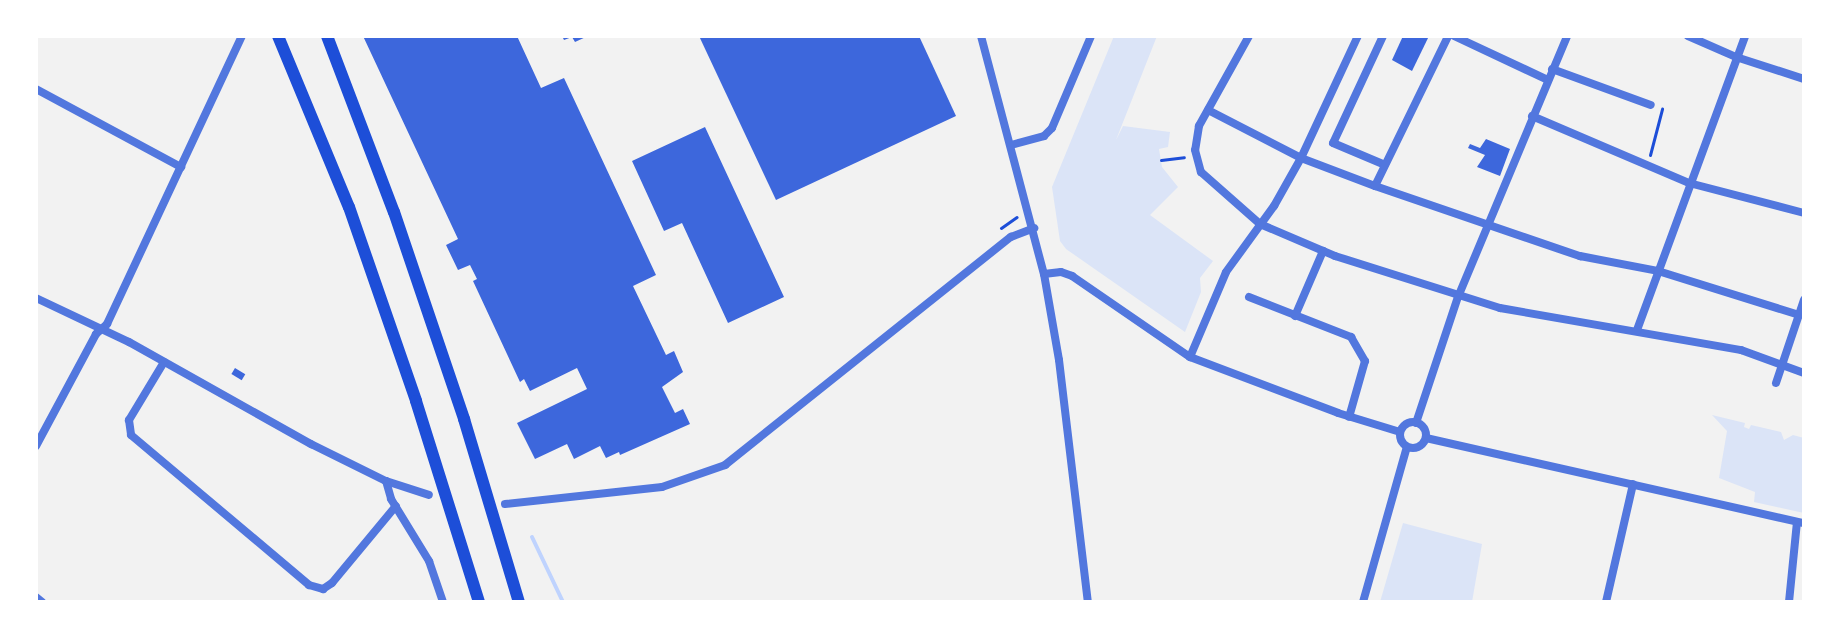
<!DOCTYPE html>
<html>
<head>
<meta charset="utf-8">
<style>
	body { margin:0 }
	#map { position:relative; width:1840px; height:638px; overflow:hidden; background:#f2f2f2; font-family:"IBM Plex Sans",sans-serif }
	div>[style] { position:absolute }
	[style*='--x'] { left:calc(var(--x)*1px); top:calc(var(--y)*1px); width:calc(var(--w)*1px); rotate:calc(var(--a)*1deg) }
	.green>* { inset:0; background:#dbe4f7 }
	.stream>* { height:4px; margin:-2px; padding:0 2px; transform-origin:2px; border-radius:2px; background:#bfd3fe }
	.building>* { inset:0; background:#3d67dc; transform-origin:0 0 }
	.path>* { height:3px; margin:-1.5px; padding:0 1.5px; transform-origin:1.5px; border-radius:1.5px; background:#1d4ed8 }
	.minor>* { height:8px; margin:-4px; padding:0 4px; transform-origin:4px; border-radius:4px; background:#5277de }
	.minor>.ring { margin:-4px; padding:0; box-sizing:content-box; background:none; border:8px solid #5277de; border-radius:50% }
	.primary>* { height:12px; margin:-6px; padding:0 6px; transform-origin:6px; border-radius:6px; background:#1d4ed8 }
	span { translate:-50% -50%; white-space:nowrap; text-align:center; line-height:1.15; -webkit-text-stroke:8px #fff; paint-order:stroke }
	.frame { position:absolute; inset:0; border:38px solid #fff; pointer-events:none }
</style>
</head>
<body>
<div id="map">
	<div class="green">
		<div style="clip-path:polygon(1114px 36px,1157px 36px,1116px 140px,1123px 126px,1170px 132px,1168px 147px,1159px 149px,1162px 167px,1178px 187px,1150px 215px,1213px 261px,1200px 278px,1201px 292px,1185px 332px,1066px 249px,1060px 241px,1052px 187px)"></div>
		<div style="clip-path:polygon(1712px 415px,1745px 423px,1744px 427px,1749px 429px,1751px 425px,1781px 432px,1784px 440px,1793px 435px,1804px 438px,1804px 513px,1754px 502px,1755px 492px,1719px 478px,1727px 431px)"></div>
		<div style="clip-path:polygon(1403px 523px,1482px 544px,1472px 602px,1380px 602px)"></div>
	</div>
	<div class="stream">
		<div style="--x:532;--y:537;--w:72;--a:64.5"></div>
	</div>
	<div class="building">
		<div style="clip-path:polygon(363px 36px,517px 36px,541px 88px,564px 78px,656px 275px,633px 286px,666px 355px,674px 351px,683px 372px,662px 387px,675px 413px,683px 409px,690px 424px,620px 455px,619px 452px,606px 458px,600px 446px,574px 459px,567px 444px,535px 459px,517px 423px,587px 389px,577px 368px,530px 391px,524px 379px,520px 382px,473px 281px,477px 279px,470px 265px,458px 270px,446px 245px,458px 239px)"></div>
		<div style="clip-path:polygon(562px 36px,588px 36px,575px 42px,572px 37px,564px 40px)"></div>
		<div style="clip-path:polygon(699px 36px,919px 36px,956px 116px,776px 200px)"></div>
		<div style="clip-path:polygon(1403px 36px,1429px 36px,1412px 71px,1392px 60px)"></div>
		<div style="clip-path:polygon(705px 127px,784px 297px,728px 323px,682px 223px,664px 231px,632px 161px)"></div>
		<div style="clip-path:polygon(1486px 139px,1510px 149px,1500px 176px,1477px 167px,1485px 155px,1468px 148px,1470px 144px,1480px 148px)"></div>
		<div style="left:235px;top:368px;width:12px;height:7px;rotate:31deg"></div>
	</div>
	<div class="path">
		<div style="--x:1650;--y:155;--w:48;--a:-75.4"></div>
		<div style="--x:1161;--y:160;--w:23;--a:-7"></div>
		<div style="--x:1001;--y:228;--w:19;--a:-35"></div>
	</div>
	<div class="minor">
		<div style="--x:981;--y:36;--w:246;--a:75.2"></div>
		<div style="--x:1044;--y:274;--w:87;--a:80.1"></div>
		<div style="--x:1059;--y:360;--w:244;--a:83.2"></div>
		<div style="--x:1249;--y:36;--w:103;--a:119.1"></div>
		<div style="--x:1199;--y:126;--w:24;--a:99"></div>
		<div style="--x:1195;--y:150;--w:23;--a:75"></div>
		<div style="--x:1201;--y:172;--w:79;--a:41.4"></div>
		<div style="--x:1260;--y:224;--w:82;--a:23.1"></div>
		<div style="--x:1335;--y:256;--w:173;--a:17.5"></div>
		<div style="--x:1500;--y:308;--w:245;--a:9.9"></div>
		<div style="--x:1741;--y:350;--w:67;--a:20.1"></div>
		<div style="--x:1383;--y:36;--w:118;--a:115"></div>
		<div style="--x:1333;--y:143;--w:56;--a:22.9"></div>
		<div style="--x:1454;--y:36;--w:104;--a:25.1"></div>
		<div style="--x:1688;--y:36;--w:52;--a:23.6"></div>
		<div style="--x:1736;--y:57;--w:71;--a:17.9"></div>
		<div style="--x:1552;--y:69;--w:105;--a:20"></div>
		<div style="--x:36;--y:89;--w:165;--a:28.3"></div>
		<div style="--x:1208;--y:110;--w:105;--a:27.3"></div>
		<div style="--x:1301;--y:158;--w:79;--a:20.7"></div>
		<div style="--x:1375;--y:186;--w:217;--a:18.9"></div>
		<div style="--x:1580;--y:256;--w:79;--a:10.9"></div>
		<div style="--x:1658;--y:271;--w:148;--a:17.3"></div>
		<div style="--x:1532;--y:116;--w:171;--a:23.1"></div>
		<div style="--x:1689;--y:183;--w:119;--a:14.6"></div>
		<div style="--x:1011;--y:145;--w:34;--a:-15"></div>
		<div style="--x:1044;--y:136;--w:11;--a:-45"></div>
		<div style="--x:1052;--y:128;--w:100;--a:-67"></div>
		<div style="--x:1375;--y:186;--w:167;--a:-64"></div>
		<div style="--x:1044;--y:274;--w:17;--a:-7"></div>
		<div style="--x:1061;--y:272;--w:12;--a:20"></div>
		<div style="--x:1072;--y:276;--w:143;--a:34.5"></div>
		<div style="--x:1190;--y:357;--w:158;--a:20.7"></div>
		<div style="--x:1338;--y:413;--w:65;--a:17"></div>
		<div style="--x:1249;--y:297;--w:110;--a:21.4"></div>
		<div style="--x:1351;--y:337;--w:28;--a:60"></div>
		<div style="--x:1365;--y:361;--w:58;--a:105.9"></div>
		<div style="--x:36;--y:298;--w:103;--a:25.3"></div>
		<div style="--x:129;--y:342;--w:209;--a:29.3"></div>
		<div style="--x:311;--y:444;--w:84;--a:26.3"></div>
		<div style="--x:386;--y:481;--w:45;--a:18"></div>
		<div style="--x:1295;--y:316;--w:71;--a:-66.7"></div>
		<div style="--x:1637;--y:330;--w:313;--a:-69.8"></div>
		<div style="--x:1190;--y:357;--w:92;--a:-67"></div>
		<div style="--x:1226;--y:272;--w:82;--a:-54"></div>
		<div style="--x:1274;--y:206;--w:55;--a:-60.6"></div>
		<div style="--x:1301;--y:158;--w:135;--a:-65"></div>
		<div style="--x:164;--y:362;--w:68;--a:121.1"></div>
		<div style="--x:129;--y:420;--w:15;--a:82"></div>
		<div style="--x:131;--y:435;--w:233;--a:40.1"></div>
		<div style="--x:309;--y:585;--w:15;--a:16"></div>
		<div style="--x:323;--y:589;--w:11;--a:-34"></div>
		<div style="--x:332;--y:583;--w:100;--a:-50.3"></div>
		<div style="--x:1776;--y:383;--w:88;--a:-71.4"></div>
		<div class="ring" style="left:1400px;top:422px;width:18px;height:18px"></div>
		<div style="--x:1416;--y:423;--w:133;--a:-71.6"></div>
		<div style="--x:1458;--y:297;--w:283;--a:-67.3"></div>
		<div style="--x:1426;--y:438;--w:387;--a:12.7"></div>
		<div style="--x:36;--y:446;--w:127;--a:-61.8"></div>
		<div style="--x:96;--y:334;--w:15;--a:-42"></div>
		<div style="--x:107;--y:324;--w:318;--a:-64.9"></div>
		<div style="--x:386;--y:481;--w:19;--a:74"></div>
		<div style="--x:391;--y:499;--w:73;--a:58.5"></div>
		<div style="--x:429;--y:561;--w:43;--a:71.1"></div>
		<div style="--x:505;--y:504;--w:158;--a:-6.2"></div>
		<div style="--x:662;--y:487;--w:67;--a:-19.2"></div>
		<div style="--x:725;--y:465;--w:366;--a:-38.6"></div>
		<div style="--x:1011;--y:237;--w:25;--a:-21"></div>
		<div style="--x:36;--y:597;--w:8;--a:40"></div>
		<div style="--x:1363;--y:602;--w:161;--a:-74.2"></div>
		<div style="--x:1606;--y:602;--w:121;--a:-77.1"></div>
		<div style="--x:1789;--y:602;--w:80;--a:-84.3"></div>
	</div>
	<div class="primary">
		<div style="--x:278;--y:36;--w:185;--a:67.5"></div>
		<div style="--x:349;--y:207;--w:205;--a:70.9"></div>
		<div style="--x:416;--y:401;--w:211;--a:72.6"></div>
		<div style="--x:327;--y:36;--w:188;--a:69.2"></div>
		<div style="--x:394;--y:212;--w:219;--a:71.3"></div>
		<div style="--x:464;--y:419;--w:191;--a:73.3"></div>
	</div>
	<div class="frame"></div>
</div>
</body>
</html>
